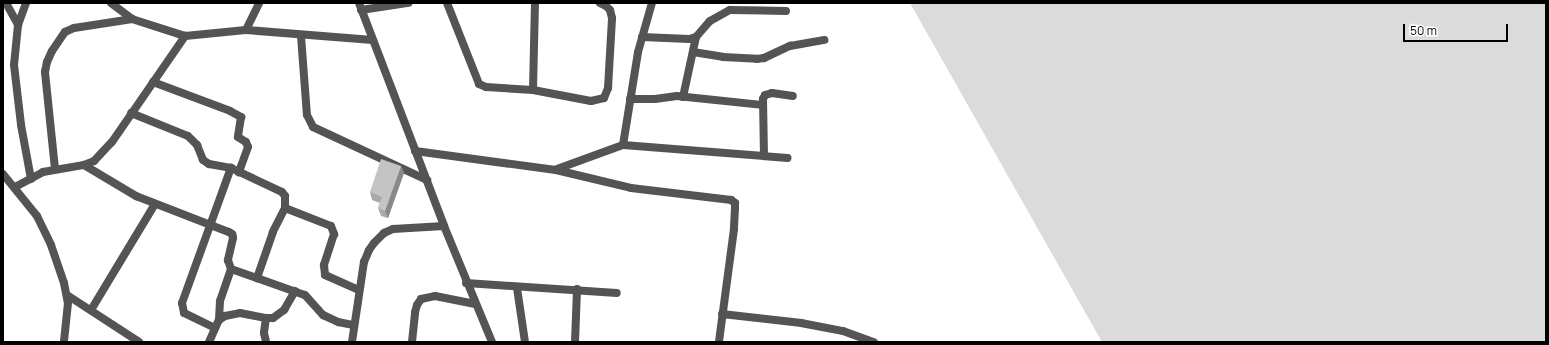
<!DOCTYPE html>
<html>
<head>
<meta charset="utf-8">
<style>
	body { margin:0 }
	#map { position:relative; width:1549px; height:345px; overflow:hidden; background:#fff; font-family:Manrope,sans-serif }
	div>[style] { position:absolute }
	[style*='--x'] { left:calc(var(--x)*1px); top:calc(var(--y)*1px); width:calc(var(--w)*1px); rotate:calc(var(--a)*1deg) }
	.green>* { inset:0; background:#dbdbdb }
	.minor>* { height:8px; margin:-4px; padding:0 4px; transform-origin:4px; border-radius:4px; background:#545454 }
	.tertiary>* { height:8px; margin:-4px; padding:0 4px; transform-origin:4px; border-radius:4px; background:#545454 }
	.wall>* { inset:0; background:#a9a9a9 }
	.shaded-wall>* { inset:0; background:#898989 }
	.building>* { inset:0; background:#c4c4c4 }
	span { translate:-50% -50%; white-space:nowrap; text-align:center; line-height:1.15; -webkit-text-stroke:3.5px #fff; paint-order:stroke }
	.frame { position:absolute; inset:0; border:4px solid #000; pointer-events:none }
	.scale { position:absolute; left:1403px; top:24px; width:105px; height:18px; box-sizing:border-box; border:2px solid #000; border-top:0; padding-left:5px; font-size:12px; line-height:14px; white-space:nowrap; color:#000; -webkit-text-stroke:3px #fff; paint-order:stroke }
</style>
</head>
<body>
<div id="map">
	<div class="green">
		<div style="clip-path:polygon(910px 3px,1546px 3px,1546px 342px,1102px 342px)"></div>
	</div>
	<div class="minor">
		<div style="--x:6;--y:3;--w:25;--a:61"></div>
		<div style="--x:18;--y:25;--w:40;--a:95.7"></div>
		<div style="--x:14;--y:65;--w:60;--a:83.3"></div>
		<div style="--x:21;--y:125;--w:55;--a:79.5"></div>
		<div style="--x:111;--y:3;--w:26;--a:37"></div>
		<div style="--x:132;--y:19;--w:56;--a:17.8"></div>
		<div style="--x:185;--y:36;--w:61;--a:-5.6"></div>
		<div style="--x:246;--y:30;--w:127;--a:4.5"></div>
		<div style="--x:447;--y:3;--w:87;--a:68.4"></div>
		<div style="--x:479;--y:84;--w:8;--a:23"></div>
		<div style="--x:486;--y:87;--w:47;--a:3.7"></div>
		<div style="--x:533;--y:90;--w:59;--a:10.7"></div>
		<div style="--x:591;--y:101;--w:13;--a:-13"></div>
		<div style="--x:604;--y:98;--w:11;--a:-68"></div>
		<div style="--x:608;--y:88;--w:70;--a:-86.7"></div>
		<div style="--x:612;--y:18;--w:8;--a:-104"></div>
		<div style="--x:610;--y:10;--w:6;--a:-135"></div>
		<div style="--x:606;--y:6;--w:7;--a:-153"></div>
		<div style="--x:361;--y:10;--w:48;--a:-8.5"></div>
		<div style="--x:18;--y:25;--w:23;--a:-70"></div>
		<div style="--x:246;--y:30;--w:30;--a:-64"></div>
		<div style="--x:301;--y:36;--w:79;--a:85.7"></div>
		<div style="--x:307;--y:115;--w:13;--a:63"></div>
		<div style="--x:313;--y:127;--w:126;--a:24.9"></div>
		<div style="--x:642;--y:37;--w:47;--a:2.4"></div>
		<div style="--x:689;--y:39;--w:7;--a:-16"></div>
		<div style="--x:696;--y:37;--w:21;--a:-49"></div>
		<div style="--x:710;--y:21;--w:23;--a:-29"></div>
		<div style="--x:730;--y:10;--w:56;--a:1"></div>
		<div style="--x:693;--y:52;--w:30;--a:9"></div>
		<div style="--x:723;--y:57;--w:34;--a:3"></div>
		<div style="--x:757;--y:59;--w:7;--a:-8"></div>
		<div style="--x:764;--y:58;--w:29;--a:-25"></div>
		<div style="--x:790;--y:46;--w:35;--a:-10"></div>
		<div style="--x:153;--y:82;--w:82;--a:20.6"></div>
		<div style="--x:230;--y:111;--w:13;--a:29"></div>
		<div style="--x:241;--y:117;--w:20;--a:99"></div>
		<div style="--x:238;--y:137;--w:9;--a:32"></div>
		<div style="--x:246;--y:142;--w:5;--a:68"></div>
		<div style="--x:248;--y:147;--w:27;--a:110"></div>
		<div style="--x:533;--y:90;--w:87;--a:-88.7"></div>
		<div style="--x:683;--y:97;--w:61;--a:-77.8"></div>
		<div style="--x:630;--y:99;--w:25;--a:0"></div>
		<div style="--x:655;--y:99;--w:22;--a:-8"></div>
		<div style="--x:677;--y:96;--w:85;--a:6"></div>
		<div style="--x:131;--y:113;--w:61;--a:22"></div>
		<div style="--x:188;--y:136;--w:13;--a:45"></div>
		<div style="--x:197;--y:145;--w:16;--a:68"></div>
		<div style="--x:203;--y:160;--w:7;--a:34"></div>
		<div style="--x:209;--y:164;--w:22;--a:10"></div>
		<div style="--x:231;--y:168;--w:56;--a:25.2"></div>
		<div style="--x:282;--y:192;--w:5;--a:53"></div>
		<div style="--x:285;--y:196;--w:12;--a:90"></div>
		<div style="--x:285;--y:208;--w:27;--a:117"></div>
		<div style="--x:273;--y:232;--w:49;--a:109.2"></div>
		<div style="--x:623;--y:145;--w:165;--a:4.5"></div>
		<div style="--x:415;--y:151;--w:142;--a:7.7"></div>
		<div style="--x:556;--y:170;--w:77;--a:13.5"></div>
		<div style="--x:631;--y:188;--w:101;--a:6.8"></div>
		<div style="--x:731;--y:200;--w:5;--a:37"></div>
		<div style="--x:735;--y:203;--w:5;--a:90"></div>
		<div style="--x:735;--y:208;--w:21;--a:93"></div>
		<div style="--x:734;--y:229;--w:114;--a:97.6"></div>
		<div style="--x:764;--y:156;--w:57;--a:-91"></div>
		<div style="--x:763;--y:99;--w:4;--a:-63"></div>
		<div style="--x:765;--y:95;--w:7;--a:-16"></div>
		<div style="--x:772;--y:93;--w:21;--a:8"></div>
		<div style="--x:84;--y:165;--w:61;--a:30.8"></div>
		<div style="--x:136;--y:196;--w:100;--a:21.2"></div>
		<div style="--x:229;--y:232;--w:4;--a:34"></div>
		<div style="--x:232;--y:234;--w:4;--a:76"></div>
		<div style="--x:233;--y:238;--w:23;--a:103"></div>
		<div style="--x:228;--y:260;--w:9;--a:72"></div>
		<div style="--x:231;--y:269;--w:78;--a:19.4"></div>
		<div style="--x:305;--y:295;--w:27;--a:48"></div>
		<div style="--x:323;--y:315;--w:17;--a:25"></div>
		<div style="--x:338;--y:322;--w:16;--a:11"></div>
		<div style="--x:55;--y:169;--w:98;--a:-95.9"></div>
		<div style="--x:45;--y:72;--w:10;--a:-79"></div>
		<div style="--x:47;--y:62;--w:12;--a:-66"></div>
		<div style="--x:52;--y:51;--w:23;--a:-56"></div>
		<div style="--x:65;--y:32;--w:10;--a:-24"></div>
		<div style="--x:74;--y:28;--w:59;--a:-8.8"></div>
		<div style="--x:557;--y:169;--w:70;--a:-20"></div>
		<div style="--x:623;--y:145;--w:94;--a:-80.8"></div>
		<div style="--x:638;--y:52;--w:51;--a:-74.1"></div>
		<div style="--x:3;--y:174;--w:54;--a:51"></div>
		<div style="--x:37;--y:216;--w:32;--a:64"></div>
		<div style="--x:51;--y:245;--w:40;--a:71.1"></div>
		<div style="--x:64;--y:283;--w:20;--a:79"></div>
		<div style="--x:68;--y:303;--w:39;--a:96"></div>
		<div style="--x:15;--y:187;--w:32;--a:-28"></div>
		<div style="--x:43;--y:172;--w:42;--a:-9.7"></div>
		<div style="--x:84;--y:165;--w:11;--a:-22"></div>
		<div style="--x:94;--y:161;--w:26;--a:-47"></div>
		<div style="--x:112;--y:142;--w:129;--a:-55.4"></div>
		<div style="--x:285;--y:208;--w:49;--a:21.4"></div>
		<div style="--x:331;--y:226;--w:9;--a:69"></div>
		<div style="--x:334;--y:234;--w:33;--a:108"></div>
		<div style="--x:324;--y:265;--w:10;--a:84"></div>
		<div style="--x:325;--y:275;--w:36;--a:24"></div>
		<div style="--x:466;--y:283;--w:151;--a:3.8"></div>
		<div style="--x:517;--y:288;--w:55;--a:81.6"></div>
		<div style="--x:67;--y:295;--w:86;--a:33.1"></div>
		<div style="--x:91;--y:310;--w:124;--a:-58.9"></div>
		<div style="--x:722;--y:314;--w:80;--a:6.5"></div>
		<div style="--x:801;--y:323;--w:43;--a:10.8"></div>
		<div style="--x:843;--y:331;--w:33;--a:20"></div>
		<div style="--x:266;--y:318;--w:15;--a:98"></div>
		<div style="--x:264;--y:333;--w:9;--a:77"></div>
		<div style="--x:219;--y:320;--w:19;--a:-87"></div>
		<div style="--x:220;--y:301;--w:34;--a:-71"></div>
		<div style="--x:215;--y:328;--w:34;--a:-154"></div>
		<div style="--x:184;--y:313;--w:10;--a:-101"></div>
		<div style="--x:182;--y:303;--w:144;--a:-70.1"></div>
		<div style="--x:209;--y:342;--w:24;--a:-66"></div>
		<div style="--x:219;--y:320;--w:7;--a:-34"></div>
		<div style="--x:225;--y:316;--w:15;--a:-11"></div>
		<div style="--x:240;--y:313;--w:26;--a:11"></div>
		<div style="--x:266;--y:318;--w:7;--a:0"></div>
		<div style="--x:273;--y:318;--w:14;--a:-36"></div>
		<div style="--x:284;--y:310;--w:22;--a:-60"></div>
		<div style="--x:352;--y:342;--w:81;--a:-81.5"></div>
		<div style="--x:364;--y:262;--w:13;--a:-67"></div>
		<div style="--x:369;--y:250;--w:9;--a:-54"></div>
		<div style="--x:374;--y:243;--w:14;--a:-45"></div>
		<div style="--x:384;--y:233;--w:10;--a:-24"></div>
		<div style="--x:393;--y:229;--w:51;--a:-3.4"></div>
		<div style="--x:412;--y:342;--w:30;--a:-84"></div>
		<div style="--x:415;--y:312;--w:7;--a:-74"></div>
		<div style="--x:417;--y:305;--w:7;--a:-56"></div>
		<div style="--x:421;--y:299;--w:14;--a:-12"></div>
		<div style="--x:435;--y:296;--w:41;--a:11.3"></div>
		<div style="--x:575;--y:342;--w:53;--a:-87.8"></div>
	</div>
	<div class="tertiary">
		<div style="--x:359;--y:3;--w:239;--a:69.1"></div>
		<div style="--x:444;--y:226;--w:126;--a:67.5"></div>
	</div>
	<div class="wall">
		<div style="clip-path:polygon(401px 166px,404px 173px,388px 218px,381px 216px,378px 208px,380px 203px,372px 200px,370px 192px)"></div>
	</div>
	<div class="shaded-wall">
		<div style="clip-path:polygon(401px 166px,404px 173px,388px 218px,385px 211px)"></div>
	</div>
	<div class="building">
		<div style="clip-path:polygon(381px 159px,401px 166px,385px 211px,378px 208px,382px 197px,370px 192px)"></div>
	</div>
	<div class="frame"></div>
	<div class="scale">50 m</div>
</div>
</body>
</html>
